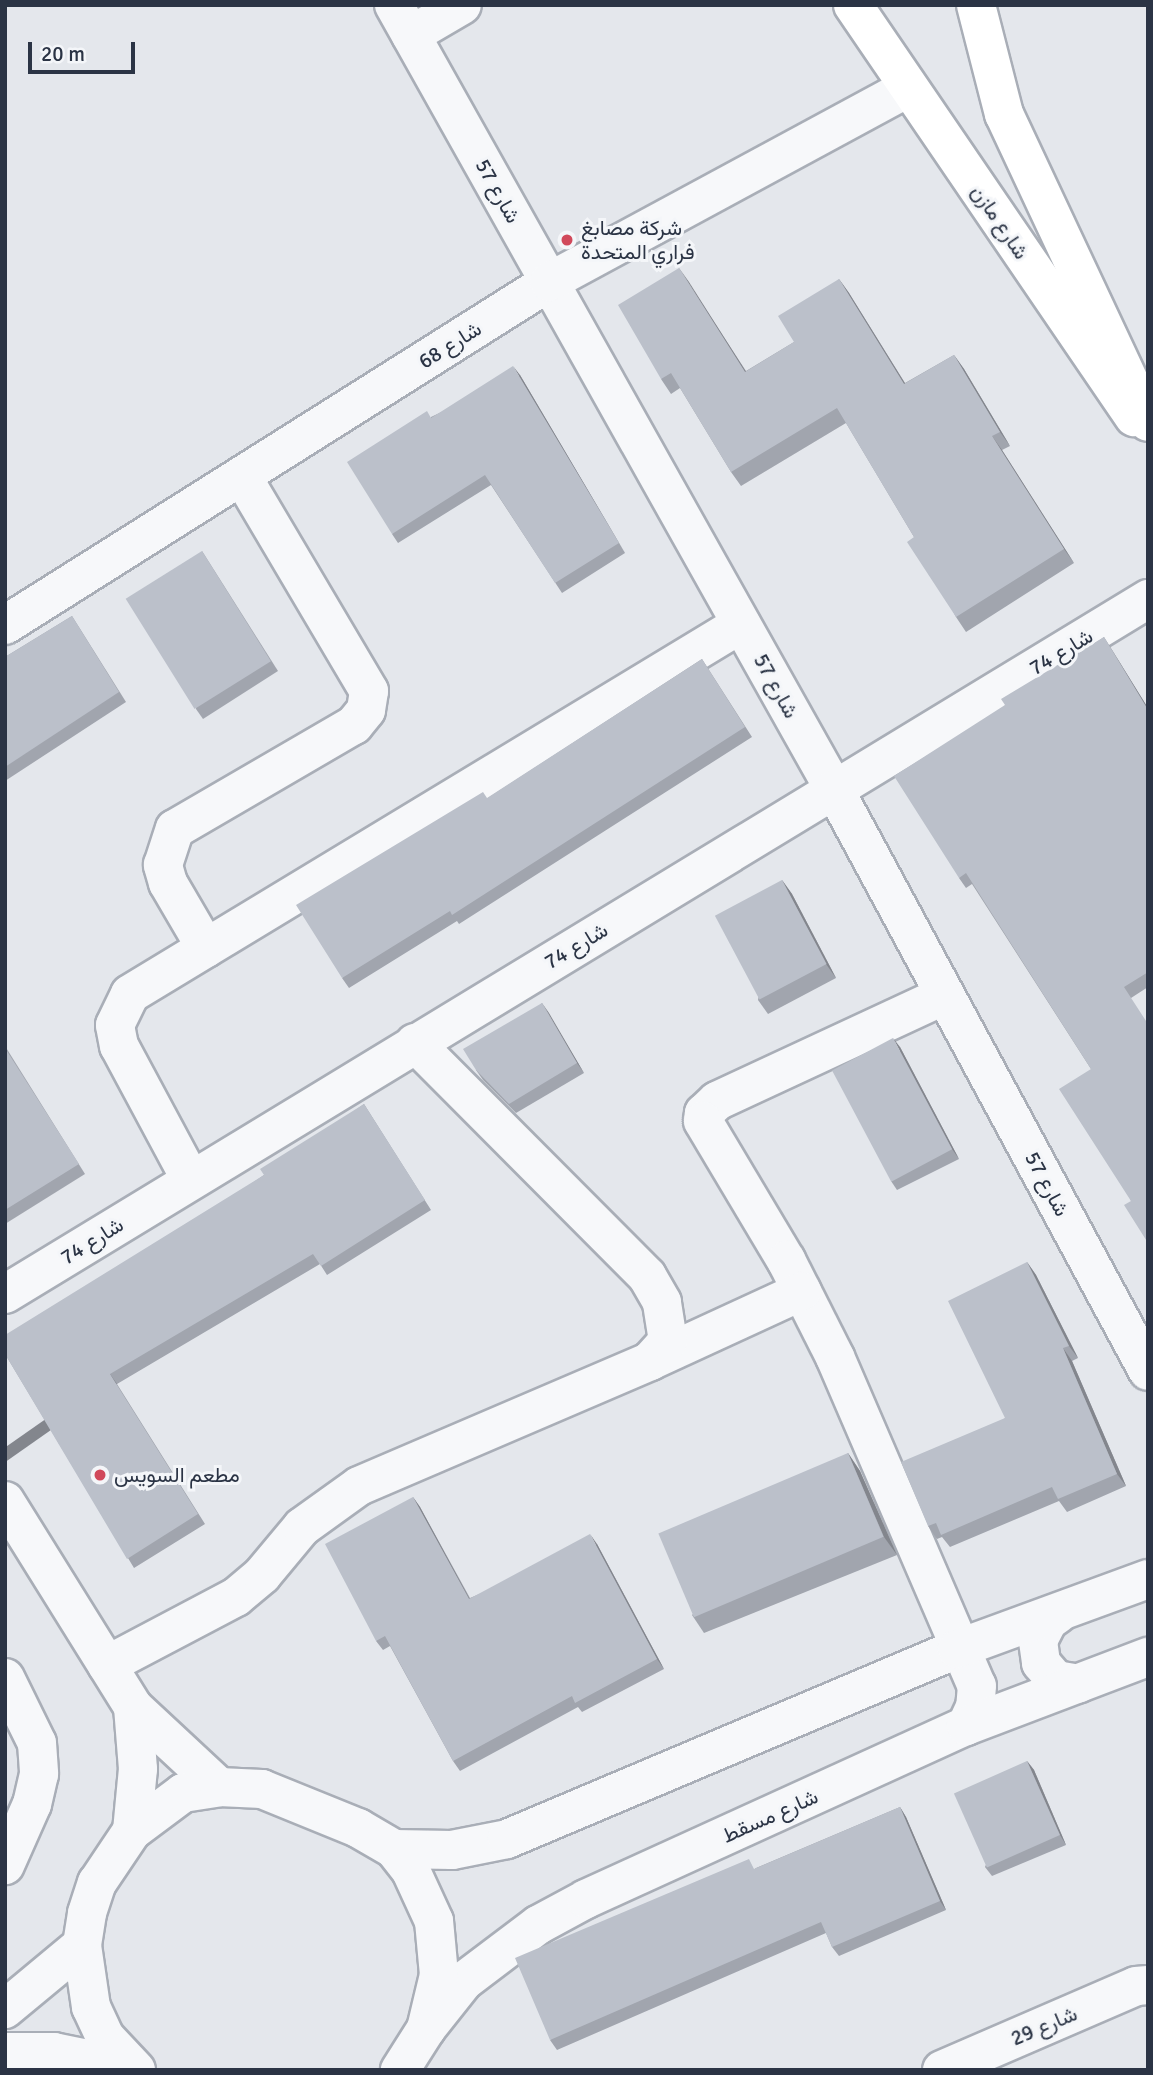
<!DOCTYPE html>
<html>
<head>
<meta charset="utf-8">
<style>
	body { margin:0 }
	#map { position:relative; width:1153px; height:2075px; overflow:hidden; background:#e4e7ec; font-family:Signika,Vazirmatn,sans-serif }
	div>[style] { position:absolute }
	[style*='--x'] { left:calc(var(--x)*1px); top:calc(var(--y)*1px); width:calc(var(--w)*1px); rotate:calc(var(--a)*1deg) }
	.roads { filter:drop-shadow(2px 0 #a9aeb7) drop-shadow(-2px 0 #a9aeb7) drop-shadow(0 2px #a9aeb7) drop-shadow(0 -2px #a9aeb7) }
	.minor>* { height:38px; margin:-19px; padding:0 19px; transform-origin:19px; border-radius:19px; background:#f7f8fa }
	.major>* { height:38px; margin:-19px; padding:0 19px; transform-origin:19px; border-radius:19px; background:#fff }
	.highway>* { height:38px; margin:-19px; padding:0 19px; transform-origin:19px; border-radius:19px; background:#fff }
	.wall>* { inset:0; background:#a1a5ae }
	.shaded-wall>* { inset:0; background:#83868d; transform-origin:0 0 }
	.building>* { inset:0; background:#bbc0ca; transform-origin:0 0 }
	.dots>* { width:19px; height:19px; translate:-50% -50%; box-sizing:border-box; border:4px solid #f4f6f9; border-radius:50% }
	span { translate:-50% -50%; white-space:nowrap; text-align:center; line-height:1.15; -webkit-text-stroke:6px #f4f6f9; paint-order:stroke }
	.street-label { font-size:21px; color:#2b3445 }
	.poi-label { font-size:21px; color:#2b3445 }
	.left { translate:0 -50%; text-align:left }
	.frame { position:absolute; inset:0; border:7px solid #2b3445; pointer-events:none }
	.scale { position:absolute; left:28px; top:42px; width:107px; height:32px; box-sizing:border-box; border:4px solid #2b3445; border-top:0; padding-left:9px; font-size:21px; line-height:24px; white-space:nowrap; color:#2b3445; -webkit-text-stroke:5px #f4f6f9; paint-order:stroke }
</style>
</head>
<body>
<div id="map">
	<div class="roads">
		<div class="minor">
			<div style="--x:394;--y:5;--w:899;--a:60.7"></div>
			<div style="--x:834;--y:789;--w:661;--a:61.65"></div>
			<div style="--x:411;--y:35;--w:59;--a:-30.5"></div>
			<div style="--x:5;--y:625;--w:643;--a:-32.23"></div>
			<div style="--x:549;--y:282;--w:408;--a:-28.4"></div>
			<div style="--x:206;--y:948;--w:75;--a:-120.3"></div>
			<div style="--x:168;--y:883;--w:19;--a:-106"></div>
			<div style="--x:163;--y:865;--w:38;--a:-72"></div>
			<div style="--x:175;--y:829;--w:207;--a:-30.2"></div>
			<div style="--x:354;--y:725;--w:19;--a:-51"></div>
			<div style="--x:366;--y:710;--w:19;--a:-81"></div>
			<div style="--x:369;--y:691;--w:250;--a:-120.6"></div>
			<div style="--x:945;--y:995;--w:251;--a:155.1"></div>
			<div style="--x:717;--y:1101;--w:18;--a:137"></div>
			<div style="--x:704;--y:1113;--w:8;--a:97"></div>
			<div style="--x:703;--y:1121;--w:162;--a:59.2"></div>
			<div style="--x:786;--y:1260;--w:109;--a:63.2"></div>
			<div style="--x:835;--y:1357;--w:358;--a:66.7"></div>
			<div style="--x:977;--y:1686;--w:21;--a:95"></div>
			<div style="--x:975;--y:1707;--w:21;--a:115"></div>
			<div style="--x:191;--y:1180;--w:152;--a:-118.2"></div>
			<div style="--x:119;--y:1046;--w:21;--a:-101"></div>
			<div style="--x:115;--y:1025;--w:34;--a:-64"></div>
			<div style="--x:130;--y:994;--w:714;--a:-31.2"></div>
			<div style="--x:5;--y:1294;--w:1338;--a:-31.3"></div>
			<div style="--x:650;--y:1361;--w:167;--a:-24.7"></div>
			<div style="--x:5;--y:1501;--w:243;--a:58.1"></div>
			<div style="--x:133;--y:1707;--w:117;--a:42.9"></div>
			<div style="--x:1058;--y:1614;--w:12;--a:145"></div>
			<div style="--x:1048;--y:1621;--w:22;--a:117"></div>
			<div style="--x:1038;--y:1641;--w:22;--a:82"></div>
			<div style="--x:1041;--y:1663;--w:23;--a:49"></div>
			<div style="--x:1056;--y:1680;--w:22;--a:10"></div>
			<div style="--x:107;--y:1665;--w:146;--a:-27.8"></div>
			<div style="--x:236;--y:1597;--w:34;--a:-40"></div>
			<div style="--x:262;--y:1575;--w:62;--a:-50.2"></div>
			<div style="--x:302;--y:1527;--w:70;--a:-35.7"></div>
			<div style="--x:359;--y:1486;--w:317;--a:-23.2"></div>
			<div style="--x:650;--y:1361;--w:27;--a:-48"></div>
			<div style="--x:668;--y:1341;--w:39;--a:-99"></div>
			<div style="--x:662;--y:1302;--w:30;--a:-120"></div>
			<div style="--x:647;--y:1276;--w:329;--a:-134.9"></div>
			<div style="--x:5;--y:1678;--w:72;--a:63.8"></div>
			<div style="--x:37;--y:1743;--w:31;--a:86"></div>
			<div style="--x:39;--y:1774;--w:31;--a:103"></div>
			<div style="--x:32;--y:1804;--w:67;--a:113.9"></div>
			<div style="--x:132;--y:1831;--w:62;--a:-84.5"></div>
			<div style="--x:138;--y:1769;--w:62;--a:-94.6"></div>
			<div style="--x:394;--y:1849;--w:58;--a:1"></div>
			<div style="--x:452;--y:1850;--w:56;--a:-11.3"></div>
			<div style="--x:507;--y:1839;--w:488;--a:-22.9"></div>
			<div style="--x:957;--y:1649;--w:203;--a:-20.1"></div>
			<div style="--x:5;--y:2009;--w:100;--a:-39.7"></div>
			<div style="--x:426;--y:2029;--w:61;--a:-51.6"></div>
			<div style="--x:464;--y:1981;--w:93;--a:-37.1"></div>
			<div style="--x:538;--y:1925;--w:55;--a:-28.4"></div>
			<div style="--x:586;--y:1899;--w:418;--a:-24.5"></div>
			<div style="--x:966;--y:1726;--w:195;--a:-20.8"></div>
			<div style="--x:5;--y:2052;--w:49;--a:0"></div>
			<div style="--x:54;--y:2052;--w:80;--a:11.6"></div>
			<div style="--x:136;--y:2070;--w:45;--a:-133.2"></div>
			<div style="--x:105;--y:2037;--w:33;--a:-115"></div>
			<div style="--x:91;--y:2007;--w:63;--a:-98.3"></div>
			<div style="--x:82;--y:1945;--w:32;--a:-81"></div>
			<div style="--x:87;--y:1913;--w:32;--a:-72"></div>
			<div style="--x:97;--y:1883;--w:63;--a:-56.1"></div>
			<div style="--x:132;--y:1831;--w:64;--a:-36.7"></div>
			<div style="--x:183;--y:1793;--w:36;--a:-9"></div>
			<div style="--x:219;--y:1787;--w:43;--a:2.7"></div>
			<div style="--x:262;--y:1789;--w:104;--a:22.1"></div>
			<div style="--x:358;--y:1828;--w:42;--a:30.3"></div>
			<div style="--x:394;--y:1849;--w:28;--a:52"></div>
			<div style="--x:411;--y:1871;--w:55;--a:65.3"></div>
			<div style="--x:434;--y:1921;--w:54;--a:84.7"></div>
			<div style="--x:439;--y:1975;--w:56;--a:103.5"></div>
			<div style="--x:426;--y:2029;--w:49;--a:122.4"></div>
			<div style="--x:942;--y:2070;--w:211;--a:-23.4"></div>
			<div style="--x:1136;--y:1986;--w:12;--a:-5"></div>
		</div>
		<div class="major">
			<div style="--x:853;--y:5;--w:499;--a:55.7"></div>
		</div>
		<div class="highway">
			<div style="--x:976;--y:5;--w:113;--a:75.6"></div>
			<div style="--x:1004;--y:114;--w:340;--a:64.9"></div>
		</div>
	</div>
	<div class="wall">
		<div style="clip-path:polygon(679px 268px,746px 371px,794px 342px,839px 279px,849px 293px,905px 383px,954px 355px,964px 369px,1010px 446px,1002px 450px,1074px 563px,966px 632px,956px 617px,914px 537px,846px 423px,741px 486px,731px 472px,680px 388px,671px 394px,661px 379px)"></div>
		<div style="clip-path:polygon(520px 375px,625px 553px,562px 593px,491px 485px,398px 543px,392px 534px,431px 417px)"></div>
		<div style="clip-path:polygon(202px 551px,278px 671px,203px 719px,196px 709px)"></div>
		<div style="clip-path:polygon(72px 616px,126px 702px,5px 781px,5px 657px)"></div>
		<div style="clip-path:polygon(1104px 637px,1148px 708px,1148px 987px,1131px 998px,1131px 1201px,1091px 1069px,972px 884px,966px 888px,959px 878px,1005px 705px)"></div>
		<div style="clip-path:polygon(702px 659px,752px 737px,459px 924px,457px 921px,349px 988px,342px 978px,488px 798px)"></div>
		<div style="clip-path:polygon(782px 880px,792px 894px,836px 978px,768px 1014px,758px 1000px)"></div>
		<div style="clip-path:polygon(542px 1003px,584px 1073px,516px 1113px,483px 1080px,476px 1070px)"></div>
		<div style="clip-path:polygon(5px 1046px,85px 1174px,5px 1224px)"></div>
		<div style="clip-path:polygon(900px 1047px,959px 1159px,897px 1190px,891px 1181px)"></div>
		<div style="clip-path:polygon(364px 1104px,431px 1210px,327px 1275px,320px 1264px,117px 1384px,205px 1524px,134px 1568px,5px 1354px,264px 1175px)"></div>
		<div style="clip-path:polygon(1027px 1262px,1036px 1275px,1078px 1358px,1072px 1361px,1126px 1486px,1067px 1512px,1059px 1501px,950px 1547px,942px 1537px,937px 1539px,928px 1526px,1005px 1418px)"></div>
		<div style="clip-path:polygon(848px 1453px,860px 1471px,897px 1555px,704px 1633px,692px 1615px)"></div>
		<div style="clip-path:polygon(413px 1497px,420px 1507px,470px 1598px,597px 1544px,664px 1669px,582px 1712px,578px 1707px,460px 1771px,453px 1761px,390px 1646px,383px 1650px,376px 1641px)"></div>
		<div style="clip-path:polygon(1027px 1761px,1034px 1770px,1066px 1845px,992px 1876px,985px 1867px)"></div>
		<div style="clip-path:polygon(900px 1807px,906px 1817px,946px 1910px,839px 1956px,832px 1947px,826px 1933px,557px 2050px,550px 2040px,756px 1868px)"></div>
	</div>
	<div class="shaded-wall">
		<div style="clip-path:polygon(679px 268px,689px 282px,755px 386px,745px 372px)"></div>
		<div style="clip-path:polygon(839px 279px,849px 293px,914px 398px,904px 384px)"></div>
		<div style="clip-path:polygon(954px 355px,964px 369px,1010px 446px,1000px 432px)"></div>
		<div style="clip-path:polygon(513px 366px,520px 375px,625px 553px,619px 543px)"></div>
		<div style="clip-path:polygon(992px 436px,1002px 450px,1074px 563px,1064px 549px)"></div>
		<div style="clip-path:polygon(1104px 637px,1148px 708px,1148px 710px)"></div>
		<div style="clip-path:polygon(782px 880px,792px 894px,836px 978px,826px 964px)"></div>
		<div style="clip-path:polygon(542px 1003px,549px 1013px,584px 1073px,577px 1063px)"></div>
		<div style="clip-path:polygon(893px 1038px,900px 1047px,959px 1159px,952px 1149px)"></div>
		<div style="clip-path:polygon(1027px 1262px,1036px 1275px,1078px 1358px,1069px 1346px)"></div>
		<div style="clip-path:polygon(1063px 1348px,1072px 1361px,1126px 1486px,1117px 1474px)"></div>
		<div style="left:110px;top:1374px;width:12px;height:165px;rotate:55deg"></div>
		<div style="clip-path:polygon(848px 1453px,860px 1471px,897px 1555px,884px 1537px)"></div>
		<div style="clip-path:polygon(413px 1497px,420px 1507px,475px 1609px,469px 1599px)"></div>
		<div style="clip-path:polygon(590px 1534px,597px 1544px,664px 1669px,657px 1659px)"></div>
		<div style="clip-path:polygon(1027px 1761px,1034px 1770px,1066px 1845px,1060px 1835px)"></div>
		<div style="clip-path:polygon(900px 1807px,906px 1817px,946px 1910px,940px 1901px)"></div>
	</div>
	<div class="building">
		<div style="clip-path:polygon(679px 268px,745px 372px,794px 342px,778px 316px,839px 279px,904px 384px,954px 355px,1000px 432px,992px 436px,1064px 549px,956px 617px,907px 542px,914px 537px,837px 408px,731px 472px,671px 373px,661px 379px,618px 305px)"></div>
		<div style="clip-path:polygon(513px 366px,619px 543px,555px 583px,485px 475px,392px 534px,347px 462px,427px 411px,431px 418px)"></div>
		<div style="left:202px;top:551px;width:130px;height:90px;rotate:58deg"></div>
		<div style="clip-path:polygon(72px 616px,119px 692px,5px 767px,5px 657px)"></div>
		<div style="clip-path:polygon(1104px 637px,1148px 710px,1148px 972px,1124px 987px,1148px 1024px,1148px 1243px,1124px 1205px,1131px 1201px,1059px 1089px,1091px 1069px,966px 873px,959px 878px,894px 776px,1005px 705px,1001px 699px)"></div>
		<div style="clip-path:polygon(702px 659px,745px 727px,452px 915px,450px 911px,342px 978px,296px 905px,483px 792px,487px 798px)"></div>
		<div style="left:782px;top:880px;width:95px;height:76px;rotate:62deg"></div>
		<div style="clip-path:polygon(542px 1003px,577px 1063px,509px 1104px,476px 1070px,463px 1049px)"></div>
		<div style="left:893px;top:1038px;width:126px;height:69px;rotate:62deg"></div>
		<div style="clip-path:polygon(5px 1048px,79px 1164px,5px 1210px)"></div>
		<div style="clip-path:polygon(364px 1104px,425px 1200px,321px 1266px,313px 1254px,110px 1374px,198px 1514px,127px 1559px,5px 1354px,5px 1335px,264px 1175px,260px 1169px)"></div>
		<div style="clip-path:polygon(1027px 1262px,1069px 1346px,1063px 1348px,1117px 1474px,1058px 1499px,1052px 1487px,941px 1535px,936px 1523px,928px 1526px,901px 1462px,1005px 1418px,948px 1301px)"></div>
		<div style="left:848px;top:1453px;width:91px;height:206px;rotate:67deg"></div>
		<div style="clip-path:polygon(413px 1497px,469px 1599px,590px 1534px,657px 1659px,575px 1703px,572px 1696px,453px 1761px,385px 1636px,376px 1641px,325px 1544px)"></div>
		<div style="left:1027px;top:1761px;width:81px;height:80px;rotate:66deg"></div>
		<div style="clip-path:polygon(900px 1807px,940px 1901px,832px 1947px,821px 1922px,550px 2040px,515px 1958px,749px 1859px,754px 1869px)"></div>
	</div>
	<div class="dots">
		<div style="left:567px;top:240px;background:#d1495b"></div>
		<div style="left:100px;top:1475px;background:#d1495b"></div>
	</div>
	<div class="street-label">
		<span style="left:498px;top:191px;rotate:61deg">شارع 57</span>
		<span style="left:1000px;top:222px;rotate:56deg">شارع مازن</span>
		<span style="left:450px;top:345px;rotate:-32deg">شارع 68</span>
		<span style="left:1061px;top:652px;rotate:-31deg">شارع 74</span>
		<span style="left:776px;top:686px;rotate:61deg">شارع 57</span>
		<span style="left:576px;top:946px;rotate:-31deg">شارع 74</span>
		<span style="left:1047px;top:1184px;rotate:62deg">شارع 57</span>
		<span style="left:92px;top:1241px;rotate:-32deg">شارع 74</span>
		<span style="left:770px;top:1816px;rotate:-24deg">شارع مسقط</span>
		<span style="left:1044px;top:2026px;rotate:-23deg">شارع 29</span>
	</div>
	<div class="poi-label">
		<span class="left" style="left:581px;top:240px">شركة مصابغ<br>فراري المتحدة</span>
		<span class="left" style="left:114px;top:1475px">مطعم السويس</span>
	</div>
	<div class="frame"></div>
	<div class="scale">20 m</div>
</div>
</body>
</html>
